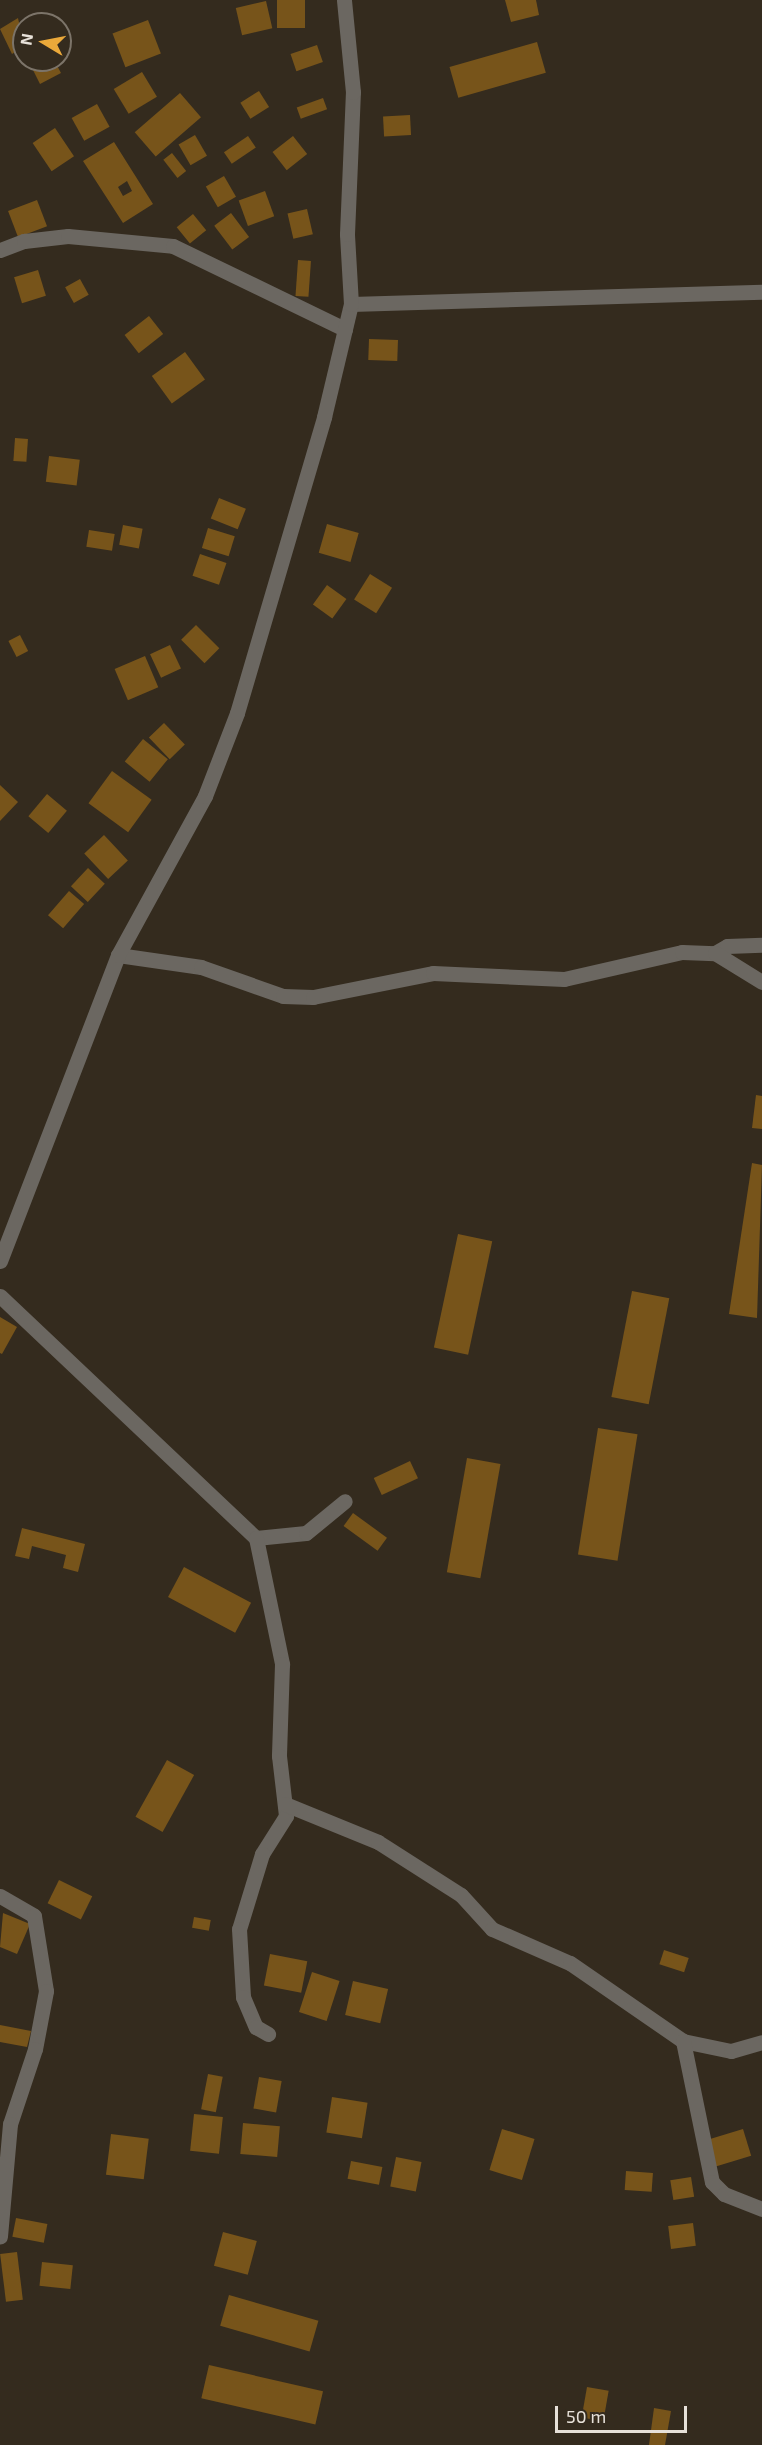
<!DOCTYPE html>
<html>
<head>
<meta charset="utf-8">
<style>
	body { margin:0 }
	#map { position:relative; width:762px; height:2445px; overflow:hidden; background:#342b1e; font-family:"Exo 2",sans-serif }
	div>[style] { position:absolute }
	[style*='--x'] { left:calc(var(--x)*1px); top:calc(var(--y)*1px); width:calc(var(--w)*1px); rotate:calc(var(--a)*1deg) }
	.building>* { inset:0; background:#77541a; transform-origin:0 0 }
	.minor>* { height:15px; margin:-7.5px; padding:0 7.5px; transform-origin:7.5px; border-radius:7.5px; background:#6b6761 }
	span { translate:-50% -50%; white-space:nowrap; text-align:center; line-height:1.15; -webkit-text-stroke:4.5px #342b1e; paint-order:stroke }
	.north { position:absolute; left:12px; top:12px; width:60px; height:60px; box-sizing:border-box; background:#342b1e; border:2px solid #7c7469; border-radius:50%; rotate:280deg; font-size:16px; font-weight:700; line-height:24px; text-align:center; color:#e7e1d9 }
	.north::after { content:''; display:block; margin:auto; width:21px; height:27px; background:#eba93a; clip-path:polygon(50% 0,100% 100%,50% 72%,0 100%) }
	.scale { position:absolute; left:555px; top:2406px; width:132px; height:27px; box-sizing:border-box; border:3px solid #e7e1d9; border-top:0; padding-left:8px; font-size:18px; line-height:21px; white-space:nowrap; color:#e7e1d9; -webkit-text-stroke:4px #342b1e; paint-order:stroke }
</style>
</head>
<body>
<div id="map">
	<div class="building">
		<div style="left:277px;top:0;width:28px;height:28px"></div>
		<div style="clip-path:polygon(505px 0,536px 0,539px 15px,511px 22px)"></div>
		<div style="left:266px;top:1px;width:28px;height:31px;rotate:77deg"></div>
		<div style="clip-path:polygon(18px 18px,24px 46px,12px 54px,0 29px)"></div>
		<div style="left:148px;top:20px;width:36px;height:38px;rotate:69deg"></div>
		<div style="left:537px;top:42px;width:32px;height:91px;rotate:74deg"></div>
		<div style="left:317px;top:45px;width:18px;height:28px;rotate:71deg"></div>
		<div style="clip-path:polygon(42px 60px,54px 60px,61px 73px,40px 84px,31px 66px)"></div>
		<div style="left:142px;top:72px;width:29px;height:33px;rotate:59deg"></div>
		<div style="left:259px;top:91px;width:19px;height:22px;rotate:58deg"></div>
		<div style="left:180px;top:93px;width:32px;height:60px;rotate:49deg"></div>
		<div style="left:323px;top:98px;width:12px;height:28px;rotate:70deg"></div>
		<div style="left:97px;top:104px;width:26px;height:29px;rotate:61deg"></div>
		<div style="left:410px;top:115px;width:20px;height:27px;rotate:87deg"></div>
		<div style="left:55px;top:128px;width:34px;height:27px;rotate:56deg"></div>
		<div style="left:195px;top:135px;width:24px;height:19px;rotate:60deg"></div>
		<div style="left:248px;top:136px;width:14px;height:29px;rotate:56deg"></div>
		<div style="left:293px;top:136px;width:23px;height:26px;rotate:52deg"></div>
		<div style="clip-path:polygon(evenodd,114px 142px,153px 204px,123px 223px,83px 161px,114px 142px,127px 181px,132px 191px,123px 196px,118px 187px,127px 181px)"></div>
		<div style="left:172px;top:153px;width:23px;height:11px;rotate:52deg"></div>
		<div style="left:224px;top:176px;width:24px;height:21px;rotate:60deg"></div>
		<div style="left:265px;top:191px;width:27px;height:28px;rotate:70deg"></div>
		<div style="left:37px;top:200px;width:28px;height:31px;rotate:69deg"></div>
		<div style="left:307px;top:209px;width:26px;height:20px;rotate:77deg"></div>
		<div style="left:231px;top:213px;width:30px;height:21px;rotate:53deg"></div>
		<div style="left:193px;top:214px;width:21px;height:21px;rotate:51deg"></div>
		<div style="left:298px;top:260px;width:13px;height:36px;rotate:4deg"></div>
		<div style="left:38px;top:270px;width:27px;height:25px;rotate:73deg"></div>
		<div style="left:80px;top:279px;width:18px;height:17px;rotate:61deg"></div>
		<div style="left:149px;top:316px;width:23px;height:31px;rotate:52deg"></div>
		<div style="left:369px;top:339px;width:29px;height:21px;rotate:2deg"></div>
		<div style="left:185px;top:352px;width:34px;height:41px;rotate:54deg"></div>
		<div style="left:15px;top:438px;width:13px;height:23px;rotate:4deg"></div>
		<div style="left:49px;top:456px;width:31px;height:26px;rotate:7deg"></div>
		<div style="left:219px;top:498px;width:29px;height:22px;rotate:22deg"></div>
		<div style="left:327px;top:524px;width:33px;height:30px;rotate:16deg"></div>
		<div style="left:123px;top:525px;width:20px;height:20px;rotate:11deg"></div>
		<div style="left:208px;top:528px;width:28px;height:21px;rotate:17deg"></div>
		<div style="left:89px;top:530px;width:26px;height:17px;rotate:9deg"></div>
		<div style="left:200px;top:554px;width:28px;height:23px;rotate:19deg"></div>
		<div style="left:370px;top:574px;width:26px;height:30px;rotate:32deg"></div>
		<div style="left:327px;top:585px;width:24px;height:24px;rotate:36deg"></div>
		<div style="left:196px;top:625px;width:33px;height:21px;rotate:45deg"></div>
		<div style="left:20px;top:635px;width:18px;height:13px;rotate:63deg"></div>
		<div style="left:170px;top:645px;width:26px;height:22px;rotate:65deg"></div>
		<div style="left:145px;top:656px;width:34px;height:33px;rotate:67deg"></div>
		<div style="left:164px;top:723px;width:30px;height:21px;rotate:46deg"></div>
		<div style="left:143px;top:739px;width:32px;height:29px;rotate:39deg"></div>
		<div style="left:112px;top:771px;width:49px;height:40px;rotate:36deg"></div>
		<div style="clip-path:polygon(0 785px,18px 802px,0 821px)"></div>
		<div style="left:47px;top:794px;width:26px;height:29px;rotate:40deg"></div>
		<div style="left:104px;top:835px;width:35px;height:27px;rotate:47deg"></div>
		<div style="left:88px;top:868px;width:23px;height:25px;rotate:43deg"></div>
		<div style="left:69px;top:891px;width:20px;height:32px;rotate:41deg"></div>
		<div style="clip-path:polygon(756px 1095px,762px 1096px,762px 1129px,752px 1128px)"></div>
		<div style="clip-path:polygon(752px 1163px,762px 1165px,757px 1318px,729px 1314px)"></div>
		<div style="left:458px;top:1234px;width:35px;height:116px;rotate:12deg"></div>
		<div style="left:632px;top:1291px;width:38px;height:108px;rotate:11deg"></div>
		<div style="clip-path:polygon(0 1317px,17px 1327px,2px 1354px,0 1353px)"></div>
		<div style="left:598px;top:1428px;width:40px;height:128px;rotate:9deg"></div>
		<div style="left:467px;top:1458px;width:34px;height:116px;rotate:10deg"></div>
		<div style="left:410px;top:1461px;width:19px;height:40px;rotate:65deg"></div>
		<div style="left:353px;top:1513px;width:42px;height:16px;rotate:36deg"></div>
		<div style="clip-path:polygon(22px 1528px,85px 1544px,78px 1572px,63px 1568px,66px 1555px,32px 1546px,29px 1559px,15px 1556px)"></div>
		<div style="left:184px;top:1567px;width:76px;height:34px;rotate:28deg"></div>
		<div style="left:167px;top:1760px;width:31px;height:65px;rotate:29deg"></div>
		<div style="left:59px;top:1880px;width:37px;height:26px;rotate:26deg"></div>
		<div style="clip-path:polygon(3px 1913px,30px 1924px,17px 1954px,0 1947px)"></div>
		<div style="left:194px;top:1917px;width:17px;height:11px;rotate:10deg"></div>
		<div style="left:664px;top:1950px;width:26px;height:15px;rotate:18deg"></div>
		<div style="left:270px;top:1954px;width:38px;height:32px;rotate:11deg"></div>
		<div style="left:312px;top:1972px;width:29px;height:42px;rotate:18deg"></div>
		<div style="left:353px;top:1981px;width:36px;height:35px;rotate:13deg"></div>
		<div style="clip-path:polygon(0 2025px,31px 2031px,27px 2047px,0 2042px)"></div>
		<div style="left:208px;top:2074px;width:15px;height:36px;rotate:11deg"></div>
		<div style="left:259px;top:2077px;width:23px;height:32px;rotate:10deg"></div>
		<div style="left:332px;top:2097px;width:36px;height:36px;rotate:9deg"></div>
		<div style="left:194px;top:2114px;width:29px;height:37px;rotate:6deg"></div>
		<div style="left:243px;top:2123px;width:37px;height:31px;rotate:5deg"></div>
		<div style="left:502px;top:2129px;width:34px;height:43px;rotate:17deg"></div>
		<div style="left:743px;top:2129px;width:28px;height:37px;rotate:73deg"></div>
		<div style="left:111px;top:2134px;width:38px;height:41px;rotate:7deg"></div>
		<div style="left:396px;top:2157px;width:26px;height:30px;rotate:11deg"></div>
		<div style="left:351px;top:2161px;width:32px;height:18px;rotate:11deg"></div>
		<div style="left:626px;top:2171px;width:27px;height:19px;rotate:4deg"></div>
		<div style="left:691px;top:2177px;width:20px;height:21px;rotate:81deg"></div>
		<div style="left:16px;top:2218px;width:32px;height:19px;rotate:11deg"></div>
		<div style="left:693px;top:2223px;width:23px;height:25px;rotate:83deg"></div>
		<div style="left:223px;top:2232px;width:35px;height:35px;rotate:15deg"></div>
		<div style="left:17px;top:2252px;width:48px;height:17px;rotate:83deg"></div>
		<div style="left:42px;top:2262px;width:31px;height:24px;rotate:6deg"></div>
		<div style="left:229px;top:2295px;width:93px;height:32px;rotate:16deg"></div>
		<div style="left:209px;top:2365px;width:117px;height:34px;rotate:13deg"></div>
		<div style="left:587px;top:2387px;width:22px;height:31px;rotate:10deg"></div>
		<div style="clip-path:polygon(654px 2408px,671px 2411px,665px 2445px,649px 2445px)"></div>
	</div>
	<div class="minor">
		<div style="--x:0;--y:250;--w:26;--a:-21"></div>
		<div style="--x:24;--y:241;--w:44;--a:-6.5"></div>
		<div style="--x:68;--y:236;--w:105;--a:5.4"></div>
		<div style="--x:173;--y:246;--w:191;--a:25.8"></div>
		<div style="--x:351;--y:304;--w:411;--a:-1.7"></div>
		<div style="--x:715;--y:953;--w:14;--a:-30"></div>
		<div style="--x:727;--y:946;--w:35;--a:-2"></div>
		<div style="--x:118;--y:955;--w:84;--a:8.2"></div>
		<div style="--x:201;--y:967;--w:87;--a:19.5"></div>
		<div style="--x:283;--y:996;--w:30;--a:2"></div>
		<div style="--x:313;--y:997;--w:122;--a:-11.3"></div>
		<div style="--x:433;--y:973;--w:131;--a:2.6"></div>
		<div style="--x:564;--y:979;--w:121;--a:-12.9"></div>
		<div style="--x:682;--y:952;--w:33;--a:2"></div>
		<div style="--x:715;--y:953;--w:55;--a:31.7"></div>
		<div style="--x:0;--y:1261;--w:328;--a:-68.9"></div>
		<div style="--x:118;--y:955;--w:181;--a:-61.3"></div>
		<div style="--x:205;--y:796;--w:89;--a:-68.9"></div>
		<div style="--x:237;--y:713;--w:309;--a:-73.6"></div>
		<div style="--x:324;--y:417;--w:116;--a:-76.6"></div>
		<div style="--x:351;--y:304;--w:70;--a:-93.3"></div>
		<div style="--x:347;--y:234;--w:142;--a:-87.6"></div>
		<div style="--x:353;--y:92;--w:92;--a:-95.6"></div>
		<div style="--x:0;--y:1296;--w:352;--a:43.4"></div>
		<div style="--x:256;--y:1538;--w:50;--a:-5.7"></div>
		<div style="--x:306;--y:1533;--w:50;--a:-39.4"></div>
		<div style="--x:256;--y:1538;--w:129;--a:78.3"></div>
		<div style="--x:282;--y:1664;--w:92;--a:91.9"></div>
		<div style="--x:279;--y:1756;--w:60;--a:83.3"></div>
		<div style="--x:286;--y:1816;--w:45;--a:122.3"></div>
		<div style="--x:262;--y:1854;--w:78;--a:107"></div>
		<div style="--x:239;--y:1929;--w:68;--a:86.6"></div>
		<div style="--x:243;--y:1997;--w:33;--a:67"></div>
		<div style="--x:256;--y:2027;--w:14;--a:30"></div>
		<div style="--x:285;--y:1804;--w:100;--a:22.2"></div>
		<div style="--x:378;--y:1842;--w:98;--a:32.6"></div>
		<div style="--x:461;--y:1895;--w:46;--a:47.6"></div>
		<div style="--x:492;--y:1929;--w:85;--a:23.6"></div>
		<div style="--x:570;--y:1963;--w:137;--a:34.6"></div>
		<div style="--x:683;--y:2041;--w:49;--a:11.8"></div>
		<div style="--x:731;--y:2051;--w:32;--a:-16"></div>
		<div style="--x:0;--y:1896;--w:39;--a:30"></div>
		<div style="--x:34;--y:1916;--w:76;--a:80.9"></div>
		<div style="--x:46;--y:1991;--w:59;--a:100.7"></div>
		<div style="--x:35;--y:2049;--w:79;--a:108.4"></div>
		<div style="--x:10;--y:2124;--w:113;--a:95.1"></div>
		<div style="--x:683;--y:2041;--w:144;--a:78.4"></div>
		<div style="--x:712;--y:2182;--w:17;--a:45"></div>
		<div style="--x:724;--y:2194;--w:41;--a:21.5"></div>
	</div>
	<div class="north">N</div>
	<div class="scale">50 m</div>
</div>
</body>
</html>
